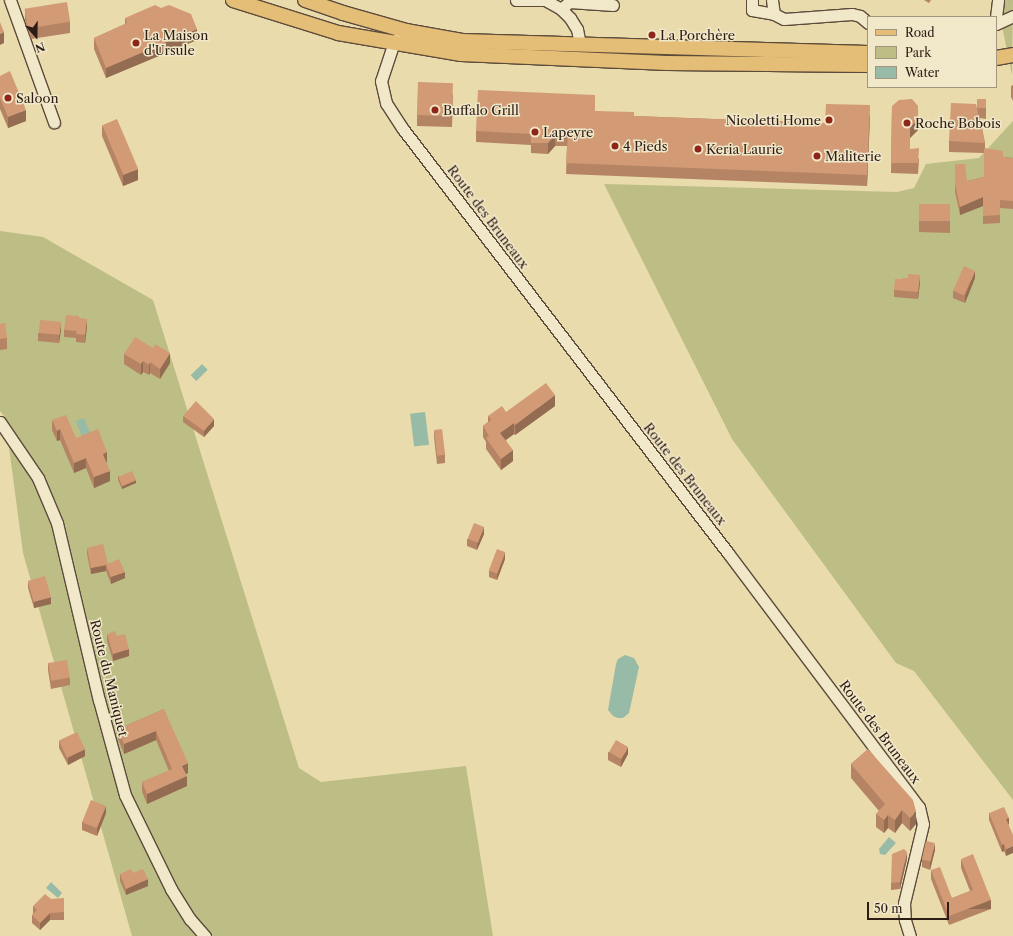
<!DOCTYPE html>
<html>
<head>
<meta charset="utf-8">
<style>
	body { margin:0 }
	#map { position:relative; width:1013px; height:936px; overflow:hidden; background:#e9dbac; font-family:"Libre Caslon Text",serif }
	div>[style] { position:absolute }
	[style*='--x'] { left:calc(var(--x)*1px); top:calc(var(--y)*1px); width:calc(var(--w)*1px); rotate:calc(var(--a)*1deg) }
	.green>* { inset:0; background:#bcbe86 }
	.water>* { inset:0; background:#97bba7; transform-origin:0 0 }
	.roads { filter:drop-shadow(1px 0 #5c4b3b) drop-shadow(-1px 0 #5c4b3b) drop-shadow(0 1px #5c4b3b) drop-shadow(0 -1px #5c4b3b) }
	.minor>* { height:11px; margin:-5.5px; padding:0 5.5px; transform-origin:5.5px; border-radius:5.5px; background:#f1e8c9 }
	.major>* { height:14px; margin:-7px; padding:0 7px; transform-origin:7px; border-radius:7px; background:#e4be76 }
	.wall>* { inset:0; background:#b58465 }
	.shaded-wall>* { inset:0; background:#936c52; transform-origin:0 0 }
	.building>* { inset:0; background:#d29a75; transform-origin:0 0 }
	.dots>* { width:11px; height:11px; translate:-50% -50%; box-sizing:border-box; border:2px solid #f1e8c9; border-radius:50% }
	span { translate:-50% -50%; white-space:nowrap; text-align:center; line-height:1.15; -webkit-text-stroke:3px #f1e8c9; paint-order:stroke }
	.poi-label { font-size:13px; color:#2d1b15 }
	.left { translate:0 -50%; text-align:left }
	.right { translate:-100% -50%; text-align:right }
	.street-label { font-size:13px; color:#2d1b15 }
	.legend { position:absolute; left:867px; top:16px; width:130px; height:72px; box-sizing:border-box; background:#f1e8c9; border:1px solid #a39681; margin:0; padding:5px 7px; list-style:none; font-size:12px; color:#2d1b15 }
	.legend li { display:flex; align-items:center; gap:8px; height:20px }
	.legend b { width:20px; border:1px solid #a39681 }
	.north { position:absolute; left:16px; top:16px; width:40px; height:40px; -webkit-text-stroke:3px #f1e8c9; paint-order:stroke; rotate:160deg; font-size:11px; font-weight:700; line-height:16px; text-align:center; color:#2d1b15 }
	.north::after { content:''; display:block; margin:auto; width:14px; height:18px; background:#2d1b15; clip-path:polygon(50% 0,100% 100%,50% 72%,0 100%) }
	.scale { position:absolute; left:867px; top:902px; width:82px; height:18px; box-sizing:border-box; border:2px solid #2d1b15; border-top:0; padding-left:5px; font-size:12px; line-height:14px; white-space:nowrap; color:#2d1b15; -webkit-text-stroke:3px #f1e8c9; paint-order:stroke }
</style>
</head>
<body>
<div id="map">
	<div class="green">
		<div style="clip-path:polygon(1001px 0,1013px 0,1012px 75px,1002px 26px)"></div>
		<div style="clip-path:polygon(1013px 121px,1013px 800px,914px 671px,896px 663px,732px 439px,604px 184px,897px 192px,914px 188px,926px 164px,979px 158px)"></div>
		<div style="clip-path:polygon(0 231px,43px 237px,153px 300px,299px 768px,321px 782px,466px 766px,493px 936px,132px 936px,23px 553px,5px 417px,0 411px)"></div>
	</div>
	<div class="water">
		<div style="left:202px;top:364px;width:8px;height:16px;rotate:45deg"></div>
		<div style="left:425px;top:412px;width:33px;height:15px;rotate:83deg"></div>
		<div style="left:84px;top:418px;width:21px;height:9px;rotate:67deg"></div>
		<div style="clip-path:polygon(625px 655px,634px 658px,639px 667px,629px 713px,623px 718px,618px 718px,613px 716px,608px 710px,616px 664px,618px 659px)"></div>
		<div style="clip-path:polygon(889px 837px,896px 843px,885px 855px,880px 854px,879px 849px)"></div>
		<div style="clip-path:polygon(51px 882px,62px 893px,58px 898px,46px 888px)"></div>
	</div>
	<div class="roads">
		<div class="minor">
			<div style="--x:10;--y:0;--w:130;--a:70.2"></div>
			<div style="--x:516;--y:0;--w:29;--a:0"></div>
			<div style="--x:545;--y:0;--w:18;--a:29"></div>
			<div style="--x:561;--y:9;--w:13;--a:45"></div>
			<div style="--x:570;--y:18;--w:13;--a:58"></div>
			<div style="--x:577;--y:29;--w:15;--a:79"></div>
			<div style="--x:752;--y:0;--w:10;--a:90"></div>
			<div style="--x:752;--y:10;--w:22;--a:10"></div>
			<div style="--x:774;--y:14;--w:11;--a:27"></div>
			<div style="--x:784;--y:19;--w:68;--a:-4.2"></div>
			<div style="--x:852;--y:14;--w:8;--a:14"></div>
			<div style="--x:860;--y:16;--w:11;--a:41"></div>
			<div style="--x:772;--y:0;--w:14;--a:82"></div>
			<div style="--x:561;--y:9;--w:11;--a:-41"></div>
			<div style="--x:569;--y:2;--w:44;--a:3.9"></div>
			<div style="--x:996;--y:17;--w:17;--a:-83"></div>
			<div style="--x:996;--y:24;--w:19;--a:-25"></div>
			<div style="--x:399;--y:38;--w:6;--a:141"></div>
			<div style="--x:394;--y:42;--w:41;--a:108.4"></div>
			<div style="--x:381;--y:81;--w:23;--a:77"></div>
			<div style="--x:386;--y:103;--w:31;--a:57"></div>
			<div style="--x:403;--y:129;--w:534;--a:52.53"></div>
			<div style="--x:728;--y:553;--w:318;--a:53.1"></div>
			<div style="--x:919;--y:807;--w:17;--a:77"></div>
			<div style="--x:923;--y:824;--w:81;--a:103.5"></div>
			<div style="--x:904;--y:903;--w:17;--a:87"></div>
			<div style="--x:905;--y:920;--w:17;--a:73"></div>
			<div style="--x:0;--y:422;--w:68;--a:55.8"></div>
			<div style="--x:38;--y:478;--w:49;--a:67.1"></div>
			<div style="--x:57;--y:523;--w:182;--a:76.7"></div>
			<div style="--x:99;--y:700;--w:98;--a:74.7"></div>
			<div style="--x:125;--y:795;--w:105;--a:63.9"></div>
			<div style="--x:171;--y:889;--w:36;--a:58"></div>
			<div style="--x:190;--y:919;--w:23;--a:49"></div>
		</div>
		<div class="major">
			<div style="--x:233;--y:0;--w:110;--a:17.4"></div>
			<div style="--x:338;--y:33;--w:125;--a:9.7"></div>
			<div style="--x:461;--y:54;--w:206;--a:2.5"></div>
			<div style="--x:667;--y:63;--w:201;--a:0.6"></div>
			<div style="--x:305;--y:0;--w:40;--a:18.9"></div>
			<div style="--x:343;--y:13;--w:66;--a:15.9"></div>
			<div style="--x:406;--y:31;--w:57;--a:10.1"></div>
			<div style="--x:462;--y:41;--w:406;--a:1.7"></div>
			<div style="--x:996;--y:58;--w:17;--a:-10"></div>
		</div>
	</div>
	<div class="wall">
		<div style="clip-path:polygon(924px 0,931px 0,929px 3px)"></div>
		<div style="clip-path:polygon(25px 9px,70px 22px,70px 33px,31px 39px,25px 20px)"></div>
		<div style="clip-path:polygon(125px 18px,197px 40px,106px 78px,94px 49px,94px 38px,125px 24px)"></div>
		<div style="clip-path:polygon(0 76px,26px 121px,8px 128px,0 109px)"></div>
		<div style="clip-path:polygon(1013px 85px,1013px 101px,1011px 97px,1011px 86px)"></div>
		<div style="clip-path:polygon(453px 94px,452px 127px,417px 126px,417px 115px)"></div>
		<div style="clip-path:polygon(986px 99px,986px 119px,980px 118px,985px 143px,985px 148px,1003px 157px,1013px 158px,1013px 209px,1000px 208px,1000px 223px,983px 224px,983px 206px,960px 215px,955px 192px,955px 164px,967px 181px,984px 177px,984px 153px,949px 152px,949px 141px,977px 108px)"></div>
		<div style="clip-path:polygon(892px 106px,918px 130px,910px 138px,910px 149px,919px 159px,918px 174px,891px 173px)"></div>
		<div style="clip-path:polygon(595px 111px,634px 116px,825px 123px,870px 116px,867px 186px,566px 174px,567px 146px,555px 146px,548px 154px,531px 153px,531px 145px,476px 142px,476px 131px)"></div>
		<div style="clip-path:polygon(102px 125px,138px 180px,123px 186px,102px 136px)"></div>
		<div style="clip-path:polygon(919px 204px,950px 215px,950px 233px,919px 232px)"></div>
		<div style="clip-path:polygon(975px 278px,965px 303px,953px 298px,953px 291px)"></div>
		<div style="clip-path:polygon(902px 279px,920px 282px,918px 299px,894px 297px,894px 290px)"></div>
		<div style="clip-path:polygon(79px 318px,87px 326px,85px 343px,76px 342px,76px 338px,64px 337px,64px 330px)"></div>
		<div style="clip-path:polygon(0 324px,7px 338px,7px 349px,0 350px)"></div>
		<div style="clip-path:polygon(61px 330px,59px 343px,38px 341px,38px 333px)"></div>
		<div style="clip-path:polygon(124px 354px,170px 363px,160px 379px,150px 373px,149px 375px,143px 372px,141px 375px,124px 364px)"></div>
		<div style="clip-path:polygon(555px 406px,515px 435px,514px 434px,506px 440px,513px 461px,501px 470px,486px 449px,486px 442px,483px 437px,483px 426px,488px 422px,488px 416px,506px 412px)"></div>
		<div style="clip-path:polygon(183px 416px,214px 426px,204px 437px,183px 422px)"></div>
		<div style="clip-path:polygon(52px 420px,107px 462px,106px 462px,110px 481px,94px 488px,86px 468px,74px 473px,60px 440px,57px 441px,52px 430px)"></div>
		<div style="clip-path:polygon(434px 430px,445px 455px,445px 463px,437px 464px,434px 437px)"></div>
		<div style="clip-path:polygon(118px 476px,136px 483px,122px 489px,118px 480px)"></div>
		<div style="clip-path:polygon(484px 534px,477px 550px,467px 546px,467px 539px)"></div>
		<div style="clip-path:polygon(87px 548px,108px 564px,125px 578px,111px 584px,106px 571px,91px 574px,87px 554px)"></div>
		<div style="clip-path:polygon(505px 559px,497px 580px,489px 577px,489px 571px)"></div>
		<div style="clip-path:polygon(28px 581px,51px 604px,34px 608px,28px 588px)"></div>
		<div style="clip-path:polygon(107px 634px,117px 636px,129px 656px,113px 661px,107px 641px)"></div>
		<div style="clip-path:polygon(48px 663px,70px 678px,70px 685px,51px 689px,48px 670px)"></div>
		<div style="clip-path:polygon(164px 709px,188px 773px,186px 774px,187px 786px,147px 804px,142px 792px,142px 782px,169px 771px,156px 740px,124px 754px,118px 739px,118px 729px)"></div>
		<div style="clip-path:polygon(59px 741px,85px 756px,68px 765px,59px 748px)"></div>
		<div style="clip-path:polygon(868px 749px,916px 824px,910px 831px,902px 823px,895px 833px,888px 828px,884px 833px,876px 827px,876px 814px,879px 811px,851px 778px,851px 764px)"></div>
		<div style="clip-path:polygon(608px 752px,628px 754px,621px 767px,608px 760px)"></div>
		<div style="clip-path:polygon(106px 813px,97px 836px,82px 830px,82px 822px)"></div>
		<div style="clip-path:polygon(989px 813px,1009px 818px,1006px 856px,1004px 851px,1002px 852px,989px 820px)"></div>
		<div style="clip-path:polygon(935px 850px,930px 870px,922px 867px,922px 860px)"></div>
		<div style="clip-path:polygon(907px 859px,900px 889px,891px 890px,891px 883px)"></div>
		<div style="clip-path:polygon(961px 859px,991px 909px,949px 925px,931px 879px,931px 870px,952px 898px,970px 891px,961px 868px)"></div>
		<div style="clip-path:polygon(133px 873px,148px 886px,126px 895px,120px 881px,120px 874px)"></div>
		<div style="clip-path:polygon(33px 906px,64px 912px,64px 920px,50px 920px,40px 930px,32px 923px,32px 915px,33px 914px)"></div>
	</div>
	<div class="shaded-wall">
		<div style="clip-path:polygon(197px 29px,197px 40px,106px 78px,106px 68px)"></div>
		<div style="clip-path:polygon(4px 32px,4px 43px,0 45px,0 34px)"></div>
		<div style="clip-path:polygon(870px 105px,870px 116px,867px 186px,867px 175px)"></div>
		<div style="clip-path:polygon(918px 106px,918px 130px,910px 138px,910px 127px)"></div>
		<div style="clip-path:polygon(26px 110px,26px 121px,8px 128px,8px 117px)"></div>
		<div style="clip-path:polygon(555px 135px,555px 146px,548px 154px,548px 143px)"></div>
		<div style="clip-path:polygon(138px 169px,138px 180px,123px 186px,123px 175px)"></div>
		<div style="clip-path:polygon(983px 197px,983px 206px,960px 215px,960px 207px)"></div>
		<div style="clip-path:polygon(975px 271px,975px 278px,965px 303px,965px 296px)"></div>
		<div style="clip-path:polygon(920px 275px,920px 282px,918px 299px,918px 292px)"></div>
		<div style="clip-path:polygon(87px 319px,87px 326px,85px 343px,85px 335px)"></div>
		<div style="clip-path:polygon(61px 322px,61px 330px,59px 343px,59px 336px)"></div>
		<div style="clip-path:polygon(170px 353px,170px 363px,160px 379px,160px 369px)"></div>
		<div style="clip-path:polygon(143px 361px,143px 372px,141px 375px,141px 364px)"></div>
		<div style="clip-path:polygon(150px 362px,150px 373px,149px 375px,149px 365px)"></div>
		<div style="clip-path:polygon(555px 395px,555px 406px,515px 435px,515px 425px)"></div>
		<div style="clip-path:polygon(214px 419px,214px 426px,204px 437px,204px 431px)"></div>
		<div style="clip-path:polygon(514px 423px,514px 434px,500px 444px,500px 433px)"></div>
		<div style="clip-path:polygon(60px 429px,60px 440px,57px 441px,57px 431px)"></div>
		<div style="clip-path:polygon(513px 450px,513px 461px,501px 470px,501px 459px)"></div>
		<div style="clip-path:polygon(107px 452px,107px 462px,103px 464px,103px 454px)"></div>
		<div style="clip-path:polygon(86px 458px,86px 468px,74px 473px,74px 463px)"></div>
		<div style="clip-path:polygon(110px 471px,110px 481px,94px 488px,94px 477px)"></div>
		<div style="clip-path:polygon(136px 480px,136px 483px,122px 489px,122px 485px)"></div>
		<div style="clip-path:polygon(484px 527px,484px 534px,477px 550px,477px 543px)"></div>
		<div style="clip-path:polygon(505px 552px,505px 559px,497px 580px,497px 574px)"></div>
		<div style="clip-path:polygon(106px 565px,106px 571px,91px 574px,91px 568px)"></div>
		<div style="clip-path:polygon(125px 572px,125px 578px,111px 584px,111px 577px)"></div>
		<div style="clip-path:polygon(51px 597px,51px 604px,34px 608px,34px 601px)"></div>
		<div style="clip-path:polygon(129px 649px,129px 656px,113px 661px,113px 654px)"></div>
		<div style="clip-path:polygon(156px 731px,156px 740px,124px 754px,124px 744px)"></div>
		<div style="clip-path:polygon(628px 747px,628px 754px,621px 767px,621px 760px)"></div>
		<div style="clip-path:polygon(85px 749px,85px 756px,68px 765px,68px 758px)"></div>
		<div style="clip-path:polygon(188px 763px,188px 773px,182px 776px,182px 766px)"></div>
		<div style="clip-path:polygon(187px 776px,187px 786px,147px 804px,147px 794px)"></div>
		<div style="clip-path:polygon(106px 806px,106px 813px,97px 836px,97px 828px)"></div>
		<div style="clip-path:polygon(902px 810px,902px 823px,895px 833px,895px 820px)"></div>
		<div style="clip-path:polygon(916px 811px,916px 824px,910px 831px,910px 818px)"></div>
		<div style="clip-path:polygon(888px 815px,888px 828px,884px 833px,884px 820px)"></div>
		<div style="clip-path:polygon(1009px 818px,1009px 825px,1006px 819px)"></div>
		<div style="clip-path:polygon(935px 843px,935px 850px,930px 870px,930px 862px)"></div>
		<div style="clip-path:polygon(1004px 844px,1004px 851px,1002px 852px,1002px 845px)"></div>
		<div style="clip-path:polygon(1013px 846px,1013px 853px,1006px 856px,1006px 849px)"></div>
		<div style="clip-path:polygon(907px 852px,907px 859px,900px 889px,900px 882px)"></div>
		<div style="clip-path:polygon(148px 879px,148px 886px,126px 895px,126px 889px)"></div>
		<div style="left:991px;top:900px;width:9px;height:45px;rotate:90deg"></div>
		<div style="clip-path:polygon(50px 913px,50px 920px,40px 930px,40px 923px)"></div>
	</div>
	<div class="building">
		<div style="left:67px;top:2px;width:20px;height:43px;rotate:81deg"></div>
		<div style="clip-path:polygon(155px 5px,161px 8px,169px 5px,191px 14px,197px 29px,106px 68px,94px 38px,127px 23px,125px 18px)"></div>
		<div style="clip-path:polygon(0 22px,4px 32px,0 34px)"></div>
		<div style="clip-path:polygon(10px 71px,26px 110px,8px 117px,0 98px,0 76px)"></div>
		<div style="left:418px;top:82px;width:35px;height:33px;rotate:2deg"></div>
		<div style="clip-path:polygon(478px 90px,595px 95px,595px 111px,634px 112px,634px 116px,738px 120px,825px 123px,826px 104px,870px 105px,867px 175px,566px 163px,568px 135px,555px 135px,548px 143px,531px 143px,531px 134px,476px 131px)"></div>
		<div style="clip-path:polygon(912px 99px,918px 106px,918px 120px,910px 127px,910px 149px,919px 148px,918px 163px,891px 163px,892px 106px,899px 100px)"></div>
		<div style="left:977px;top:99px;width:9px;height:9px"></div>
		<div style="clip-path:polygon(951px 103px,976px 104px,985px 143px,949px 141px)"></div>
		<div style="left:117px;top:119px;width:54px;height:16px;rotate:67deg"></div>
		<div style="clip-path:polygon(984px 148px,1003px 151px,1003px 157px,1013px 158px,1013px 201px,1000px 200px,1000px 215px,983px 216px,983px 197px,960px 207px,955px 184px,955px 164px,965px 164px,967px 181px,984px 177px)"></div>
		<div style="left:919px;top:204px;width:31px;height:17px"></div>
		<div style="left:964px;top:266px;width:12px;height:27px;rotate:24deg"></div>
		<div style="clip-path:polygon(908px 274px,920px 275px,918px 292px,894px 290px,895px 279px,902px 279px,902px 278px,908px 278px)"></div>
		<div style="clip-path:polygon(66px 315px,79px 316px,79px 318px,87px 319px,85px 335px,76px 334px,77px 331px,64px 330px)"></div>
		<div style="left:40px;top:320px;width:21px;height:13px;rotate:5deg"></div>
		<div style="clip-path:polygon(5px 323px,7px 338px,0 339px,0 324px)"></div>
		<div style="clip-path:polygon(135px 337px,153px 348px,155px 344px,170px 353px,160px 369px,150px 362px,149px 365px,143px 361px,141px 364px,124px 354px)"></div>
		<div style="clip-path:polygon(546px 383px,555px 395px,515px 425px,514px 423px,500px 433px,513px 450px,501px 459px,486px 438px,489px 436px,483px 426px,491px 420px,488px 416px,502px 406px,506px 412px)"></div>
		<div style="clip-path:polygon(196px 401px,214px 419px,204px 431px,183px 416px)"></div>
		<div style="clip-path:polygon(66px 415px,76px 438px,98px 429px,107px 452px,103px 454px,110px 471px,94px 477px,86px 458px,74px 463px,60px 429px,57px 431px,52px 420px)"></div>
		<div style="left:442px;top:429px;width:26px;height:8px;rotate:83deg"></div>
		<div style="left:132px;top:471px;width:10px;height:15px;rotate:66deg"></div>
		<div style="left:474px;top:523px;width:11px;height:17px;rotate:22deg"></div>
		<div style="clip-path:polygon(103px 544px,108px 564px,119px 559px,125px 572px,111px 577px,106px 565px,91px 568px,87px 548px)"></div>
		<div style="left:497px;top:549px;width:9px;height:23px;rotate:21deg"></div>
		<div style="left:45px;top:576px;width:22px;height:18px;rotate:74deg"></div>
		<div style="clip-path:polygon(115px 631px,117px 636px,125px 634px,129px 649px,113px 654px,107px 634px)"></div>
		<div style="left:67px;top:660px;width:18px;height:19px;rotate:81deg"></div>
		<div style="clip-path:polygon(164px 709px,188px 763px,182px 766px,187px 776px,147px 794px,142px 782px,172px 769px,156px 731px,124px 744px,118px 729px)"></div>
		<div style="left:77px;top:732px;width:19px;height:20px;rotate:65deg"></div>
		<div style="left:616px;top:740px;width:14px;height:14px;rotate:30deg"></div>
		<div style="clip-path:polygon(868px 749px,913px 800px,916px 811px,910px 818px,902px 810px,895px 820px,888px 815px,884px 820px,876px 814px,885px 804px,851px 764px)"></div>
		<div style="left:91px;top:800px;width:16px;height:24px;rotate:22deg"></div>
		<div style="clip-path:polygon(1004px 807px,1009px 818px,1006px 819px,1013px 835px,1013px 846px,1006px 849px,1004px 844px,1002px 845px,989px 813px)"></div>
		<div style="left:926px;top:841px;width:9px;height:19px;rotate:13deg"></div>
		<div style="clip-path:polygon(904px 849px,907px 852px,900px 882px,891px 883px,892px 854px)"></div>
		<div style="clip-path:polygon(973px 854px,991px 900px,949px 916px,931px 870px,940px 867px,952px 898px,973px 890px,961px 859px)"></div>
		<div style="clip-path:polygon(131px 869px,133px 873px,143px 869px,148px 879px,126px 889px,120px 874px)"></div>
		<div style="clip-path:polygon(45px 894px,51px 899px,64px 898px,64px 912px,50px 913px,40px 923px,32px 915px,37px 910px,33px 906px)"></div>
	</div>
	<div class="dots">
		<div style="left:652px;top:35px;background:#8f2418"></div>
		<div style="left:136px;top:43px;background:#8f2418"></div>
		<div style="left:8px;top:98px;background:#8f2418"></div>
		<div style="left:435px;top:110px;background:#8f2418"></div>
		<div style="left:829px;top:120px;background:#8f2418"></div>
		<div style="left:907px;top:123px;background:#8f2418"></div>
		<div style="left:535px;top:132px;background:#8f2418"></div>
		<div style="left:615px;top:146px;background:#8f2418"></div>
		<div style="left:698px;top:149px;background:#8f2418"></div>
		<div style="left:817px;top:156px;background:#8f2418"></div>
	</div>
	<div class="poi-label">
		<span class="left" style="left:660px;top:35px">La Porchère</span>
		<span class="left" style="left:144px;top:43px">La Maison<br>d'Ursule</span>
		<span class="left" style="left:16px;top:98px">Saloon</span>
		<span class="left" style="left:443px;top:110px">Buffalo Grill</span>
		<span class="right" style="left:821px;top:120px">Nicoletti Home</span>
		<span class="left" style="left:915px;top:123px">Roche Bobois</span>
		<span class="left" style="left:543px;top:132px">Lapeyre</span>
		<span class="left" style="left:623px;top:146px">4 Pieds</span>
		<span class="left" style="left:706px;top:149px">Keria Laurie</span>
		<span class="left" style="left:825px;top:156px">Maliterie</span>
	</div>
	<div class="street-label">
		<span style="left:488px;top:217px;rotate:53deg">Route des Bruneaux</span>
		<span style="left:685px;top:474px;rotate:52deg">Route des Bruneaux</span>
		<span style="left:109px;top:678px;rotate:76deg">Route du Maniquet</span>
		<span style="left:880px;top:732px;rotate:53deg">Route des Bruneaux</span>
	</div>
	<ul class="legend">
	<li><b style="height:5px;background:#e4be76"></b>Road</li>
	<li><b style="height:11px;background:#bcbe86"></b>Park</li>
	<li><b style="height:11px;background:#97bba7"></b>Water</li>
	</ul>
	<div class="north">N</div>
	<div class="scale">50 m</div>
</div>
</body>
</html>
